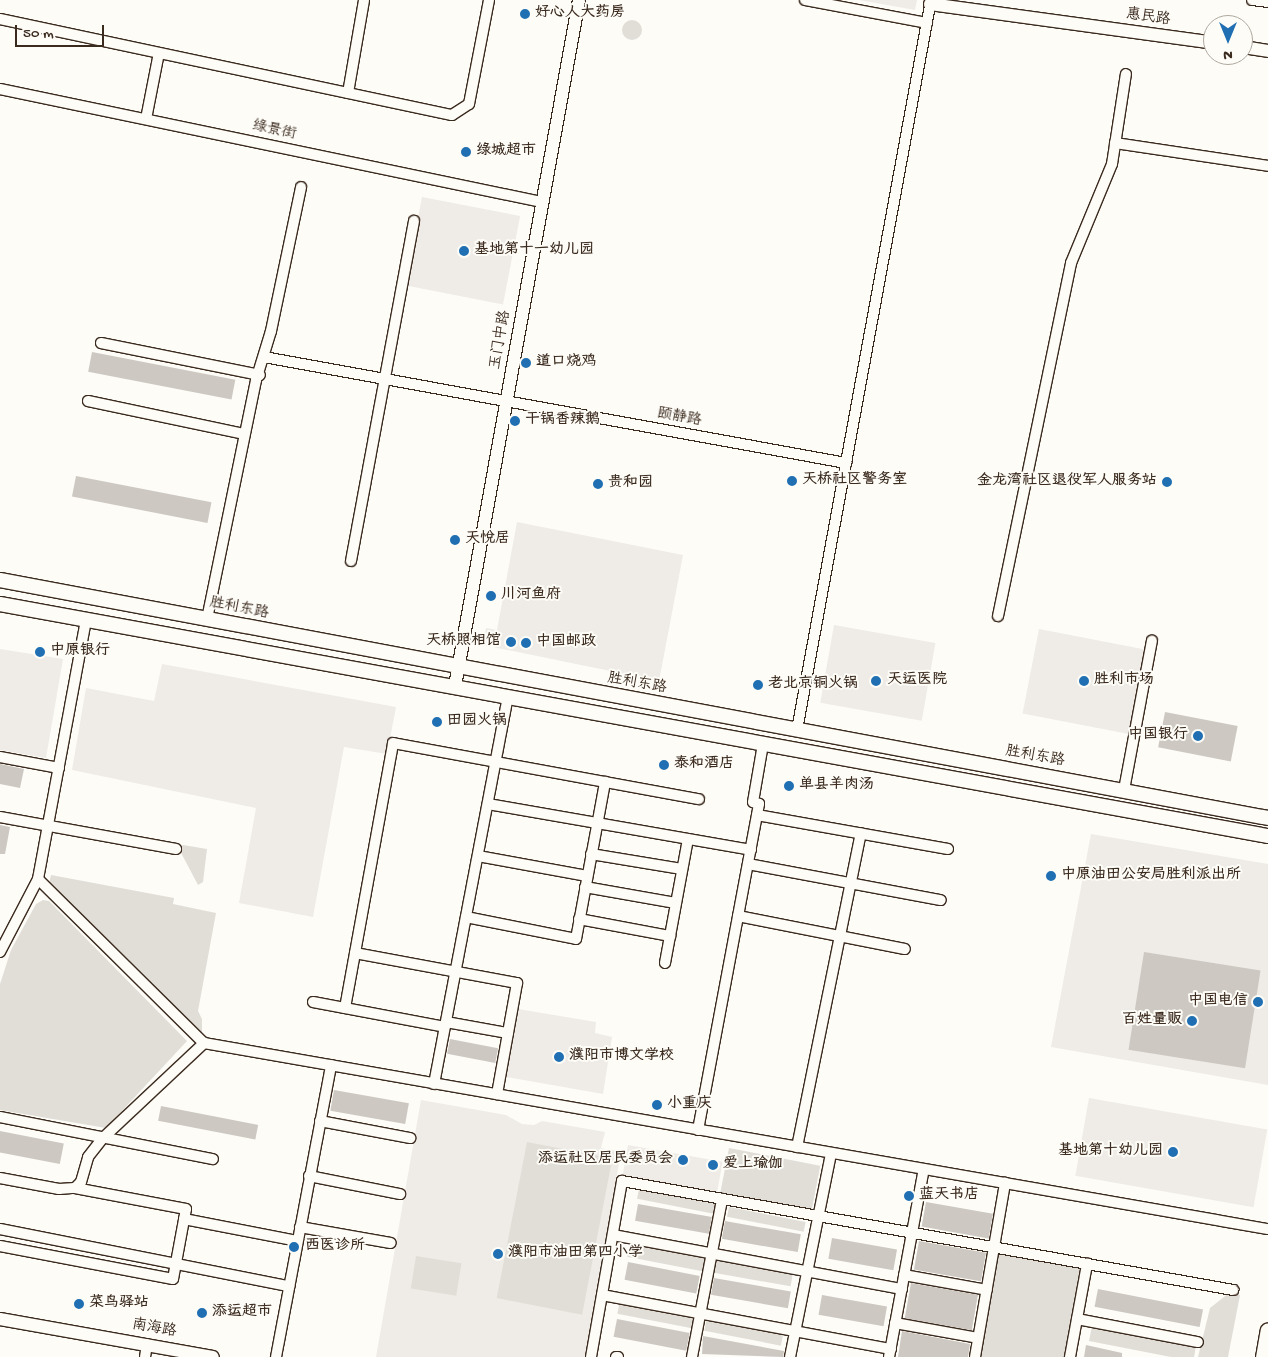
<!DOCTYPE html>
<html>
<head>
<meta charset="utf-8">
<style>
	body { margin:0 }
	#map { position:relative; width:1268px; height:1357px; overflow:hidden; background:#fdfcf7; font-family:"Gochi Hand","LXGW WenKai TC",sans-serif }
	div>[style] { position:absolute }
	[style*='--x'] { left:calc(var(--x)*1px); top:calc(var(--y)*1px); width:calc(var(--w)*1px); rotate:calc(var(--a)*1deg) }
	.built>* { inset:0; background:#efece7; transform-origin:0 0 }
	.green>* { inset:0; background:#e1ded7; transform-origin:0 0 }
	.round { border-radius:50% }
	.building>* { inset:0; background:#cdc8c2; transform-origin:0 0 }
	.roads { filter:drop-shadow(1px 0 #3b2a1e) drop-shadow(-1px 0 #3b2a1e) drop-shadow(0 1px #3b2a1e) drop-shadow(0 -1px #3b2a1e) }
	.minor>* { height:10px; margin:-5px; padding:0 5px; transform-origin:5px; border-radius:5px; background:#fdfcf7 }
	.tertiary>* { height:12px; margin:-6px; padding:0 6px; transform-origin:6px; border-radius:6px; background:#fdfcf7 }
	.secondary>* { height:14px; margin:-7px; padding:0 7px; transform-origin:7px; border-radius:7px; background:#fdfcf7 }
	.primary>* { height:15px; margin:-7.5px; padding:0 7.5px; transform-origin:7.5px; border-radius:7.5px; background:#fdfcf7 }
	.dots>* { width:14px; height:14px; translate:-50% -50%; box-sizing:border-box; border:2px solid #fdfcf7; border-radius:50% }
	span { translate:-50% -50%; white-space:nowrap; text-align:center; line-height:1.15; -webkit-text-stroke:4px #fdfcf7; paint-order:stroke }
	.poi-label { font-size:15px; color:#3b2a1e; font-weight:700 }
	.left { translate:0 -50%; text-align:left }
	.right { translate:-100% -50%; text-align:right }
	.street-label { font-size:15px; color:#3b2a1e }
	.north { position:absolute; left:1203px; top:15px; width:50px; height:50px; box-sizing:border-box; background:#fdfcf7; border:1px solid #afa8a0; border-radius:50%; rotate:180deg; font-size:14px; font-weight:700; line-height:20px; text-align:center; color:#3b2a1e }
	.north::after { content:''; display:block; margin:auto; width:18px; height:22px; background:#1f6fb2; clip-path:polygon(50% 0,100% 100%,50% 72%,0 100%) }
	.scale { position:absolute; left:15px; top:25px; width:89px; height:22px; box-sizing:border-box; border:2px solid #3b2a1e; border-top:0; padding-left:6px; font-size:15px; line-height:18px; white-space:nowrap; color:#3b2a1e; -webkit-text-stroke:4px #fdfcf7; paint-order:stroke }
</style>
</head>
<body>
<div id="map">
	<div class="built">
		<div style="clip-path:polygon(859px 0,917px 0,915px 10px)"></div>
		<div style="left:422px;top:197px;width:100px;height:90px;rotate:11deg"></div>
		<div style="clip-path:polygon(517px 522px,683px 555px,659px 681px,483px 645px,486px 628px,497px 630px)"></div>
		<div style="left:834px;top:625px;width:103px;height:79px;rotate:10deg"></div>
		<div style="left:1039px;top:629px;width:108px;height:86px;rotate:11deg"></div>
		<div style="clip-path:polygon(0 649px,63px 659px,46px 758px,0 750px)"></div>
		<div style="clip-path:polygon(162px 664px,396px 707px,387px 754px,344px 747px,313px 917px,239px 903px,256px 808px,72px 770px,86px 688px,154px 701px)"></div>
		<div style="clip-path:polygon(1091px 834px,1268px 864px,1268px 1085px,1051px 1047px)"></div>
		<div style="clip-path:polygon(518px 1009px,596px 1022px,595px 1033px,612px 1037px,603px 1094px,506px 1077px)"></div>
		<div style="left:1089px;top:1098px;width:181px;height:79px;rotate:10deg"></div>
		<div style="clip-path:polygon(421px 1100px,506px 1115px,522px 1124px,534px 1125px,542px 1121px,605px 1132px,601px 1148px,621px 1152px,585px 1357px,376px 1357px)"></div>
		<div style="left:628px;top:1145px;width:96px;height:33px;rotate:10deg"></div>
	</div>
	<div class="green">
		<div class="round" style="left:622px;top:20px;width:20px;height:20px"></div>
		<div style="clip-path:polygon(183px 845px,207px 849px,203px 882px,198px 885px,178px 847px)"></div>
		<div style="clip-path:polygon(51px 875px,174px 898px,173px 904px,216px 913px,198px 1011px,202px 1019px,202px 1033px,49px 884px)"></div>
		<div style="clip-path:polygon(43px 900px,49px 901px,187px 1041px,106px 1128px,0 1110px,0 984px,11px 950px,36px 904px)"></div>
		<div style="left:527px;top:1142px;width:87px;height:159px;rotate:11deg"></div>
		<div style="left:729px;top:1148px;width:93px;height:49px;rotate:11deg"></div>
		<div style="left:639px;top:1189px;width:78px;height:10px;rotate:11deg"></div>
		<div style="left:729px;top:1207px;width:78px;height:10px;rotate:11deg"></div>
		<div style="left:630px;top:1242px;width:78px;height:15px;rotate:11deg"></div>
		<div style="left:996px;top:1253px;width:85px;height:105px;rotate:9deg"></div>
		<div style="left:416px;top:1256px;width:46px;height:33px;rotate:9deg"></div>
		<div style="left:716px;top:1260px;width:78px;height:13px;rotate:10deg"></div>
		<div style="clip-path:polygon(1229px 1293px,1240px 1295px,1228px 1357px,1198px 1357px,1210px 1308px)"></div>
		<div style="left:620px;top:1300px;width:76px;height:14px;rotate:11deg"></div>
		<div style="left:707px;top:1317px;width:78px;height:14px;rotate:11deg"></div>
		<div style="clip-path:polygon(1092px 1326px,1196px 1346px,1194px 1357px,1171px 1357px,1089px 1341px)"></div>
	</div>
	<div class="building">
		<div style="left:92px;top:352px;width:146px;height:20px;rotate:11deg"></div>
		<div style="left:76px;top:476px;width:138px;height:21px;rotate:11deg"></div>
		<div style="left:1165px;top:712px;width:74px;height:36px;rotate:11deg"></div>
		<div style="clip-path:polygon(0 764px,24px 769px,20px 788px,0 784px)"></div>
		<div style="clip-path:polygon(0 825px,10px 827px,5px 854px,0 854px)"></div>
		<div style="left:1144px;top:952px;width:118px;height:99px;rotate:9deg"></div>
		<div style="left:450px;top:1039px;width:49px;height:15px;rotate:11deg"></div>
		<div style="left:334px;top:1090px;width:76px;height:21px;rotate:10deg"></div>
		<div style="left:161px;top:1106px;width:99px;height:15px;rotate:11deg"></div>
		<div style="left:0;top:1131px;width:65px;height:21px;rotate:11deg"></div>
		<div style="left:926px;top:1202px;width:68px;height:25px;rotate:10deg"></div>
		<div style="left:638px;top:1204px;width:75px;height:17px;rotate:10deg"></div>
		<div style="left:725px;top:1221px;width:77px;height:18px;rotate:10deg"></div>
		<div style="left:832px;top:1238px;width:66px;height:21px;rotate:10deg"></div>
		<div style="left:919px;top:1241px;width:68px;height:29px;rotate:10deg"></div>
		<div style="left:628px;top:1262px;width:73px;height:18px;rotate:11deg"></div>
		<div style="left:714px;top:1278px;width:78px;height:17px;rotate:10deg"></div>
		<div style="left:911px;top:1283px;width:68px;height:36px;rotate:10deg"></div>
		<div style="left:1098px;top:1289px;width:107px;height:18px;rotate:11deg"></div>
		<div style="left:822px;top:1295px;width:66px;height:20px;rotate:10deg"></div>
		<div style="left:617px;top:1319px;width:74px;height:18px;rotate:11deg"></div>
		<div style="clip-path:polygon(902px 1331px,970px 1344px,968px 1357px,898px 1357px)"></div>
		<div style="clip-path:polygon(703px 1336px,784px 1351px,783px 1357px,702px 1354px)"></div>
		<div style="clip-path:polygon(1086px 1345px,1122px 1353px,1122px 1357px,1084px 1357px)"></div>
	</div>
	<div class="roads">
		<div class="minor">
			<div style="--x:805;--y:0;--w:124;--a:10.7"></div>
			<div style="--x:1252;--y:0;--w:16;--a:7"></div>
			<div style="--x:0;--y:19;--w:462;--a:12"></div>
			<div style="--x:452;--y:115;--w:20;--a:-33"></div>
			<div style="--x:469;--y:104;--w:106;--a:-79.1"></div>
			<div style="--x:0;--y:89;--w:554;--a:11.78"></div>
			<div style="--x:348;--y:93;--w:94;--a:-80.2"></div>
			<div style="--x:146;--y:119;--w:67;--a:-78.9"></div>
			<div style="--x:1115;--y:143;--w:155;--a:8.5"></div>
			<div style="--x:101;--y:343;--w:162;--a:11.4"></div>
			<div style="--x:264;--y:357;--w:592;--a:10.32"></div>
			<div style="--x:88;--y:401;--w:159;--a:11.9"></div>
			<div style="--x:351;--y:561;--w:346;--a:-79.5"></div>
			<div style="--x:998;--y:616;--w:360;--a:-78.3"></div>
			<div style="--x:1071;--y:263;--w:107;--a:-67.5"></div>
			<div style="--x:1112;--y:164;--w:91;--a:-81.2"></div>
			<div style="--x:207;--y:619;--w:244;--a:-78.4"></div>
			<div style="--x:256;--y:380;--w:51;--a:-73"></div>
			<div style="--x:271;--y:331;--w:147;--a:-78.2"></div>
			<div style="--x:797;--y:730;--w:742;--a:-79.6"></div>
			<div style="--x:0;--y:757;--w:60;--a:10.6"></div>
			<div style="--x:1124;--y:790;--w:152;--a:-79.4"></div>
			<div style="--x:488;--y:804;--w:267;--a:9.9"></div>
			<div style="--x:757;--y:815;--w:194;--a:10.1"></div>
			<div style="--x:0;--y:817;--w:179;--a:10.3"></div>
			<div style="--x:591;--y:854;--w:92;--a:9.4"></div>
			<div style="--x:478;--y:856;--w:111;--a:10.4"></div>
			<div style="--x:748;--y:864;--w:196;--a:10.6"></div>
			<div style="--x:38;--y:879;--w:233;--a:44.7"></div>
			<div style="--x:204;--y:1043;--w:1080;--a:9.92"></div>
			<div style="--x:585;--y:887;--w:92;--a:10"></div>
			<div style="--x:738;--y:916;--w:170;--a:11.2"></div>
			<div style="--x:466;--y:917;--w:112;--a:11.3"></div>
			<div style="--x:576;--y:939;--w:160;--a:-79.5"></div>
			<div style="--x:579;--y:919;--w:93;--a:10.6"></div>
			<div style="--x:0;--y:952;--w:82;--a:-62.5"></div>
			<div style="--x:38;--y:879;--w:263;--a:-79.5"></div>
			<div style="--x:355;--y:953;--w:165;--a:10.5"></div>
			<div style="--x:517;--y:983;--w:113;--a:100.2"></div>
			<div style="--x:665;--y:963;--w:126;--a:-79.5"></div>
			<div style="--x:313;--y:1002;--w:134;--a:10.7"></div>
			<div style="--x:345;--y:1008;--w:269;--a:-79.7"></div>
			<div style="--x:393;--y:743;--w:311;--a:10.4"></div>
			<div style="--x:446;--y:1022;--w:63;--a:10.1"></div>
			<div style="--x:434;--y:1084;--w:395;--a:-79.2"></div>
			<div style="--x:0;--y:1117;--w:217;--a:11.2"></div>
			<div style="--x:320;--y:1121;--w:92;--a:10.7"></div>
			<div style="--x:698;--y:1130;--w:332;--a:-79.4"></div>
			<div style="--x:759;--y:804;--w:6;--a:-162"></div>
			<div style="--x:753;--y:802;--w:59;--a:-80.2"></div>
			<div style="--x:797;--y:1147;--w:320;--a:-78.5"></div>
			<div style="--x:309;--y:1176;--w:93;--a:11.2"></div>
			<div style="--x:0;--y:1178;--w:60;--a:10.6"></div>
			<div style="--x:59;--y:1189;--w:16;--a:-4"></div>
			<div style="--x:75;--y:1188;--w:8;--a:-45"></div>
			<div style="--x:81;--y:1182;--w:26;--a:-74"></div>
			<div style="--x:88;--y:1157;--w:24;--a:-52"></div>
			<div style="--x:103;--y:1138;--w:139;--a:-43.2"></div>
			<div style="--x:184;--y:1219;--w:115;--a:11"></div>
			<div style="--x:300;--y:1227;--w:92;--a:10"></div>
			<div style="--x:0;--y:1229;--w:295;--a:11.2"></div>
			<div style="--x:613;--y:1235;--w:294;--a:10.6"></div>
			<div style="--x:0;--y:1246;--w:176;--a:10.8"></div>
			<div style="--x:173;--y:1279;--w:71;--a:-79.5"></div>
			<div style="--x:186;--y:1209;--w:113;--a:-169.3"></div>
			<div style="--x:904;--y:1275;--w:84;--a:10.2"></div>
			<div style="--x:602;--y:1295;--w:294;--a:10.6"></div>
			<div style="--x:1077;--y:1319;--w:123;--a:10.8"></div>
			<div style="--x:895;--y:1323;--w:84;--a:10.2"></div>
			<div style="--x:145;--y:1357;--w:13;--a:-81"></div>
			<div style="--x:276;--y:1357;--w:297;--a:-79.3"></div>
			<div style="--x:591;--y:1357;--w:179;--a:-80"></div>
			<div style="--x:622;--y:1181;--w:621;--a:10.11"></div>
			<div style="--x:616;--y:1357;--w:2;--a:0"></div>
			<div style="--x:692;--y:1357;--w:161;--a:-79.2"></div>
			<div style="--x:790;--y:1357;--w:208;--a:-78.6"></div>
			<div style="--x:889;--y:1357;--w:191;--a:-79.5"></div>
			<div style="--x:975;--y:1357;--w:177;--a:-80.2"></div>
			<div style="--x:1070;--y:1357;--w:95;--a:-79.6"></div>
		</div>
		<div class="tertiary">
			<div style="--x:930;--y:4;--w:286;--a:7.8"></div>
			<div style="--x:1243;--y:47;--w:25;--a:9"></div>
			<div style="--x:455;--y:686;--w:697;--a:-79.75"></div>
			<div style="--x:0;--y:1319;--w:216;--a:10.1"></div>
		</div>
		<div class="secondary">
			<div style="--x:0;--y:580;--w:1290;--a:10.63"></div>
			<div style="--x:0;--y:604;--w:1289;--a:10.37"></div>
		</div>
		<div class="primary">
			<div style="--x:1263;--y:1357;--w:27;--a:-80"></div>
		</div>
	</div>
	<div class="dots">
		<div style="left:525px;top:14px;background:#1f6fb2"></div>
		<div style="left:466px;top:152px;background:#1f6fb2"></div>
		<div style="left:464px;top:251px;background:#1f6fb2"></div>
		<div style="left:526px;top:363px;background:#1f6fb2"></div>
		<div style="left:515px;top:421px;background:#1f6fb2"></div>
		<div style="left:792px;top:481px;background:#1f6fb2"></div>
		<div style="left:1167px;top:482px;background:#1f6fb2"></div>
		<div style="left:598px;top:484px;background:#1f6fb2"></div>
		<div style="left:455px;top:540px;background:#1f6fb2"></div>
		<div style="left:491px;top:596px;background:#1f6fb2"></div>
		<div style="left:511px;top:642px;background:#1f6fb2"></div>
		<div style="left:526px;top:643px;background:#1f6fb2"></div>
		<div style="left:40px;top:652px;background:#1f6fb2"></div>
		<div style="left:876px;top:681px;background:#1f6fb2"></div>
		<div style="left:1084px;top:681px;background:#1f6fb2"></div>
		<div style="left:758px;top:685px;background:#1f6fb2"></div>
		<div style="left:437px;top:722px;background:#1f6fb2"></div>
		<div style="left:1198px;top:736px;background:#1f6fb2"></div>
		<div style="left:664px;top:765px;background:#1f6fb2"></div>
		<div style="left:789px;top:786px;background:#1f6fb2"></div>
		<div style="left:1051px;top:876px;background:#1f6fb2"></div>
		<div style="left:1258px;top:1002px;background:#1f6fb2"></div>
		<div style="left:1192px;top:1021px;background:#1f6fb2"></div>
		<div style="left:559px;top:1057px;background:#1f6fb2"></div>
		<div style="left:657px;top:1105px;background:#1f6fb2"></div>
		<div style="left:1173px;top:1152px;background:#1f6fb2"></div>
		<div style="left:683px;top:1160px;background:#1f6fb2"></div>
		<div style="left:713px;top:1165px;background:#1f6fb2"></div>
		<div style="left:909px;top:1196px;background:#1f6fb2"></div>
		<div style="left:294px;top:1247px;background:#1f6fb2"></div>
		<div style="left:498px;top:1254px;background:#1f6fb2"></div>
		<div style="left:79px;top:1304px;background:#1f6fb2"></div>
		<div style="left:202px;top:1313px;background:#1f6fb2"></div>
	</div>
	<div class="poi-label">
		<span class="left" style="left:535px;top:14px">好心人大药房</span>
		<span class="left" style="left:476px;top:152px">绿城超市</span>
		<span class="left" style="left:474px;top:251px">基地第十一幼儿园</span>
		<span class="left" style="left:536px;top:363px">道口烧鸡</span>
		<span class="left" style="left:525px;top:421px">干锅香辣鹅</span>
		<span class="left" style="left:802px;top:481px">天桥社区警务室</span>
		<span class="right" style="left:1157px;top:482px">金龙湾社区退役军人服务站</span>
		<span class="left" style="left:608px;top:484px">贵和园</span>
		<span class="left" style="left:465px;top:540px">天悦居</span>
		<span class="left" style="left:501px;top:596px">川河鱼府</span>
		<span class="right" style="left:501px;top:642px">天桥照相馆</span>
		<span class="left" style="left:536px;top:643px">中国邮政</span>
		<span class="left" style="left:50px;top:652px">中原银行</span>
		<span class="left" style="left:887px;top:681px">天运医院</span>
		<span class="left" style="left:1094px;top:681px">胜利市场</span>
		<span class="left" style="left:768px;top:685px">老北京铜火锅</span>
		<span class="left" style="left:447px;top:722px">田园火锅</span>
		<span class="right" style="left:1188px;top:736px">中国银行</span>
		<span class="left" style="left:674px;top:765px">泰和酒店</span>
		<span class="left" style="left:799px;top:786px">单县羊肉汤</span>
		<span class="left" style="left:1061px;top:876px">中原油田公安局胜利派出所</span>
		<span class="right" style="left:1248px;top:1002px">中国电信</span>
		<span class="right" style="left:1182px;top:1021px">百姓量贩</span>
		<span class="left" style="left:569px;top:1057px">濮阳市博文学校</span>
		<span class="left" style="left:667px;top:1105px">小重庆</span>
		<span class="right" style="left:1163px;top:1152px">基地第十幼儿园</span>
		<span class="right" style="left:673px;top:1160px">添运社区居民委员会</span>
		<span class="left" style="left:723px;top:1165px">爱上瑜伽</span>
		<span class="left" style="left:919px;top:1196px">蓝天书店</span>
		<span class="left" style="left:305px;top:1247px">西医诊所</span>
		<span class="left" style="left:508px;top:1254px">濮阳市油田第四小学</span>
		<span class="left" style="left:89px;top:1304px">菜鸟驿站</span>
		<span class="left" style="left:212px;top:1313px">添运超市</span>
	</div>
	<div class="street-label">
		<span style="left:1148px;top:18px;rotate:8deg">惠民路</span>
		<span style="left:274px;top:131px;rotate:12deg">绿景街</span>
		<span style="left:501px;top:340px;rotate:-80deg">玉门中路</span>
		<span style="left:679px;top:418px;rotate:10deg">颐静路</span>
		<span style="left:239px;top:609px;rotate:11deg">胜利东路</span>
		<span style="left:637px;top:684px;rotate:10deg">胜利东路</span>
		<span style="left:1035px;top:757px;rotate:10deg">胜利东路</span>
		<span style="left:154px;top:1329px;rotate:10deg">南海路</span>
	</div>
	<div class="north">N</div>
	<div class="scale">50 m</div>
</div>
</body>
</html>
